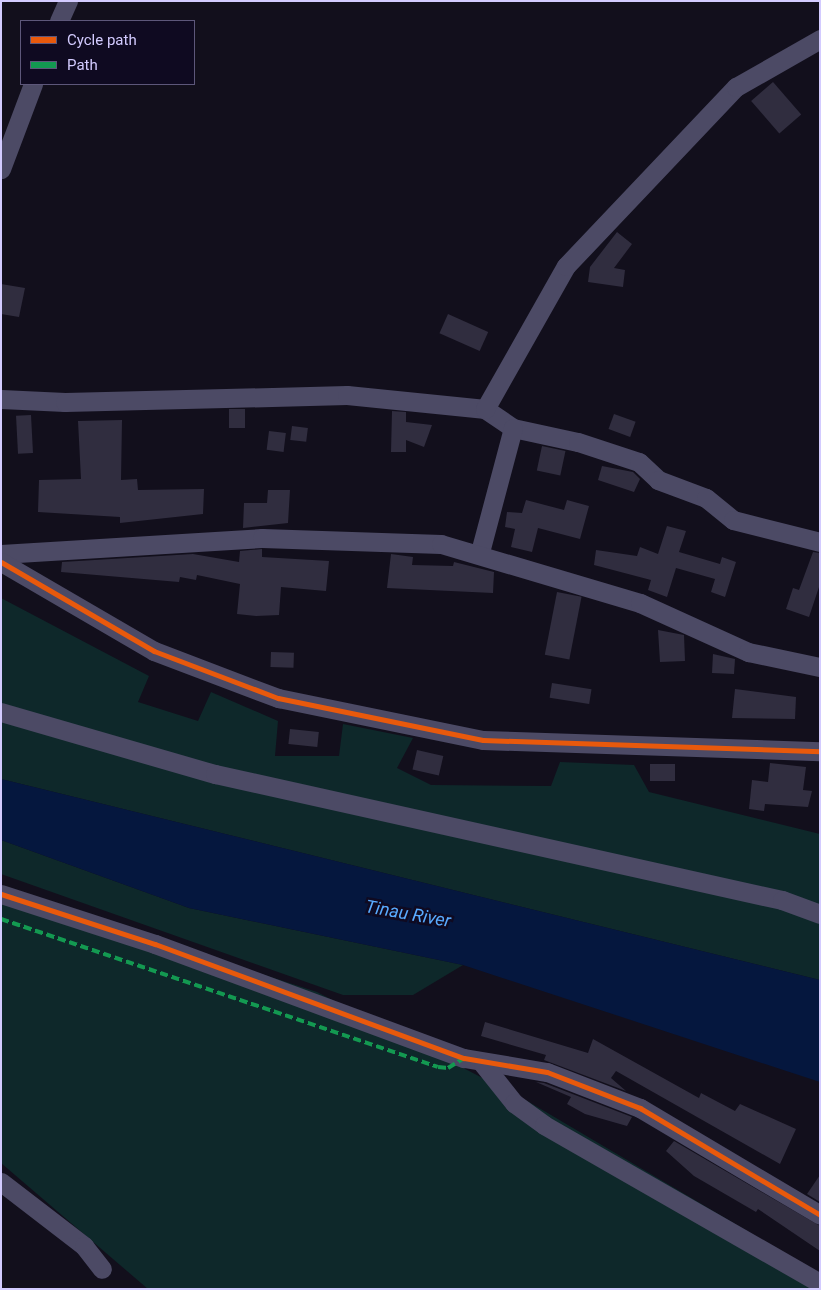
<!DOCTYPE html>
<html>
<head>
<meta charset="utf-8">
<style>
	body { margin:0 }
	#map { position:relative; width:821px; height:1290px; overflow:hidden; background:#120f1c; font-family:Roboto,sans-serif }
	div>[style] { position:absolute }
	[style*='--x'] { left:calc(var(--x)*1px); top:calc(var(--y)*1px); width:calc(var(--w)*1px); rotate:calc(var(--a)*1deg) }
	.green>* { inset:0; background:#0e282a }
	.water>* { inset:0; background:#05173e }
	.building>* { inset:0; background:#302d3f; transform-origin:0 0 }
	.minor>* { height:19px; margin:-9.5px; padding:0 9.5px; transform-origin:9.5px; border-radius:9.5px; background:#4c4a65 }
	.quiet>* { height:4px; margin-top:-2px; transform-origin:0; background:repeating-linear-gradient(90deg,#139951 0 8px,transparent 0 12px) }
	.cycleway>* { height:5px; margin:-2.5px; padding:0 2.5px; transform-origin:2.5px; border-radius:2.5px; background:#e8590c }
	span { translate:-50% -50%; white-space:nowrap; text-align:center; line-height:1.15; -webkit-text-stroke:5px #0f0a21; paint-order:stroke }
	.water-label { font-size:18px; color:#59abff; font-style:italic }
	.frame { position:absolute; inset:0; border:2px solid #d3cbff; pointer-events:none }
	.legend { position:absolute; left:20px; top:20px; width:175px; height:65px; box-sizing:border-box; background:#0f0a21; border:1px solid #5d577a; margin:0; padding:6px 9px; list-style:none; font-size:15px; color:#d3cbff }
	.legend li { display:flex; align-items:center; gap:10px; height:25px }
	.legend b { width:25px; border:1px solid #5d577a }
</style>
</head>
<body>
<div id="map">
	<div class="green">
		<div style="clip-path:polygon(1px 598px,149px 676px,138px 702px,198px 721px,211px 692px,278px 721px,275px 756px,339px 756px,343px 724px,413px 738px,397px 768px,431px 785px,551px 786px,560px 762px,634px 765px,649px 792px,820px 834px,820px 980px,1px 779px)"></div>
		<div style="clip-path:polygon(1px 840px,189px 908px,463px 965px,413px 995px,343px 995px,1px 874px)"></div>
		<div style="clip-path:polygon(1px 889px,317px 992px,529px 1102px,820px 1274px,820px 1289px,148px 1289px,1px 1163px)"></div>
	</div>
	<div class="water">
		<div style="clip-path:polygon(1px 779px,820px 980px,820px 1082px,463px 965px,189px 908px,1px 840px)"></div>
	</div>
	<div class="building">
		<div style="left:773px;top:82px;width:43px;height:29px;rotate:49deg"></div>
		<div style="clip-path:polygon(617px 232px,632px 244px,614px 268px,625px 270px,623px 287px,588px 282px,590px 267px)"></div>
		<div style="clip-path:polygon(1px 284px,25px 288px,19px 317px,1px 314px)"></div>
		<div style="left:448px;top:314px;width:44px;height:21px;rotate:24deg"></div>
		<div style="left:229px;top:409px;width:16px;height:19px"></div>
		<div style="clip-path:polygon(392px 411px,406px 412px,406px 422px,432px 425px,424px 447px,406px 440px,406px 452px,391px 452px)"></div>
		<div style="left:614px;top:414px;width:23px;height:16px;rotate:20deg"></div>
		<div style="left:31px;top:415px;width:38px;height:15px;rotate:87deg"></div>
		<div style="clip-path:polygon(122px 420px,121px 480px,137px 479px,138px 490px,204px 489px,203px 514px,120px 523px,120px 517px,38px 512px,39px 480px,81px 479px,78px 421px)"></div>
		<div style="left:292px;top:426px;width:16px;height:14px;rotate:7deg"></div>
		<div style="left:269px;top:431px;width:17px;height:19px;rotate:7deg"></div>
		<div style="left:542px;top:446px;width:24px;height:25px;rotate:12deg"></div>
		<div style="clip-path:polygon(602px 466px,633px 472px,640px 479px,634px 492px,598px 480px)"></div>
		<div style="clip-path:polygon(268px 490px,290px 490px,288px 523px,243px 528px,244px 503px,267px 503px)"></div>
		<div style="clip-path:polygon(526px 500px,564px 510px,567px 500px,589px 506px,580px 539px,538px 528px,532px 552px,511px 547px,515px 529px,505px 527px,507px 512px,522px 513px)"></div>
		<div style="clip-path:polygon(667px 526px,686px 531px,679px 552px,720px 564px,722px 557px,736px 562px,725px 597px,711px 592px,715px 579px,676px 568px,667px 597px,648px 590px,651px 580px,594px 565px,596px 550px,637px 556px,640px 547px,658px 554px)"></div>
		<div style="clip-path:polygon(262px 549px,262px 557px,329px 561px,326px 591px,281px 587px,279px 615px,256px 616px,237px 614px,240px 584px,197px 575px,196px 580px,180px 577px,179px 582px,61px 572px,62px 562px,193px 554px,239px 562px,240px 551px)"></div>
		<div style="clip-path:polygon(813px 552px,820px 553px,820px 584px,809px 617px,786px 609px,793px 588px,799px 590px)"></div>
		<div style="clip-path:polygon(391px 554px,413px 557px,412px 565px,453px 566px,454px 562px,494px 572px,493px 593px,387px 588px)"></div>
		<div style="left:557px;top:592px;width:25px;height:64px;rotate:11deg"></div>
		<div style="clip-path:polygon(658px 630px,684px 635px,685px 661px,660px 662px)"></div>
		<div style="left:271px;top:652px;width:23px;height:15px;rotate:2deg"></div>
		<div style="clip-path:polygon(713px 654px,735px 659px,734px 674px,712px 673px)"></div>
		<div style="left:552px;top:683px;width:40px;height:15px;rotate:9deg"></div>
		<div style="clip-path:polygon(735px 689px,796px 697px,795px 719px,732px 718px)"></div>
		<div style="left:290px;top:729px;width:29px;height:15px;rotate:6deg"></div>
		<div style="left:417px;top:750px;width:27px;height:20px;rotate:13deg"></div>
		<div style="clip-path:polygon(770px 763px,806px 767px,803px 790px,812px 791px,808px 807px,765px 804px,764px 811px,749px 809px,752px 780px,768px 782px)"></div>
		<div style="left:650px;top:764px;width:25px;height:17px"></div>
		<div style="clip-path:polygon(485px 1022px,588px 1053px,593px 1039px,699px 1098px,701px 1093px,735px 1111px,740px 1104px,796px 1129px,780px 1164px,616px 1071px,611px 1078px,626px 1091px,544px 1060px,546px 1055px,481px 1036px)"></div>
		<div style="clip-path:polygon(536px 1082px,544px 1083px,632px 1117px,627px 1126px,585px 1114px,567px 1104px,571px 1097px)"></div>
		<div style="clip-path:polygon(674px 1141px,820px 1226px,820px 1251px,758px 1209px,756px 1212px,694px 1176px,666px 1151px)"></div>
		<div style="clip-path:polygon(820px 1175px,820px 1202px,807px 1194px)"></div>
	</div>
	<div class="minor">
		<div style="--x:59;--y:21;--w:22;--a:-66"></div>
		<div style="--x:1;--y:169;--w:91;--a:-69.4"></div>
		<div style="--x:1;--y:399;--w:64;--a:2.7"></div>
		<div style="--x:65;--y:402;--w:282;--a:-1.4"></div>
		<div style="--x:347;--y:395;--w:139;--a:5.8"></div>
		<div style="--x:485;--y:409;--w:34;--a:34"></div>
		<div style="--x:513;--y:428;--w:66;--a:12.2"></div>
		<div style="--x:578;--y:442;--w:64;--a:18.2"></div>
		<div style="--x:639;--y:462;--w:26;--a:43"></div>
		<div style="--x:658;--y:480;--w:51;--a:20.6"></div>
		<div style="--x:706;--y:498;--w:35;--a:39"></div>
		<div style="--x:733;--y:520;--w:90;--a:14.2"></div>
		<div style="--x:485;--y:409;--w:164;--a:-60.5"></div>
		<div style="--x:566;--y:266;--w:247;--a:-46.5"></div>
		<div style="--x:736;--y:87;--w:97;--a:-29.7"></div>
		<div style="--x:480;--y:552;--w:128;--a:-75.1"></div>
		<div style="--x:1;--y:554;--w:261;--a:-3.5"></div>
		<div style="--x:262;--y:538;--w:179;--a:1.9"></div>
		<div style="--x:441;--y:544;--w:208;--a:16.5"></div>
		<div style="--x:640;--y:603;--w:119;--a:24.4"></div>
		<div style="--x:748;--y:652;--w:74;--a:11.8"></div>
		<div style="--x:1;--y:562;--w:177;--a:30.2"></div>
		<div style="--x:154;--y:651;--w:133;--a:20.8"></div>
		<div style="--x:278;--y:698;--w:209;--a:11.6"></div>
		<div style="--x:483;--y:740;--w:337;--a:1.9"></div>
		<div style="--x:1;--y:712;--w:223;--a:16.2"></div>
		<div style="--x:215;--y:774;--w:581;--a:12.53"></div>
		<div style="--x:782;--y:900;--w:40;--a:20.2"></div>
		<div style="--x:1;--y:894;--w:162;--a:18"></div>
		<div style="--x:155;--y:944;--w:329;--a:20.3"></div>
		<div style="--x:464;--y:1058;--w:84;--a:9.6"></div>
		<div style="--x:547;--y:1072;--w:100;--a:21.2"></div>
		<div style="--x:640;--y:1108;--w:209;--a:30.7"></div>
		<div style="--x:483;--y:1064;--w:50;--a:51.5"></div>
		<div style="--x:514;--y:1103;--w:37;--a:36"></div>
		<div style="--x:544;--y:1125;--w:318;--a:29.8"></div>
		<div style="--x:1;--y:1182;--w:105;--a:37.6"></div>
		<div style="--x:84;--y:1246;--w:29;--a:52"></div>
	</div>
	<div class="quiet">
		<div style="--x:1;--y:919;--w:461;--a:18.7"></div>
		<div style="--x:438;--y:1067;--w:10;--a:6"></div>
		<div style="--x:448;--y:1068;--w:19;--a:-32"></div>
	</div>
	<div class="cycleway">
		<div style="--x:1;--y:562;--w:177;--a:30.2"></div>
		<div style="--x:154;--y:651;--w:133;--a:20.8"></div>
		<div style="--x:278;--y:698;--w:209;--a:11.6"></div>
		<div style="--x:483;--y:740;--w:337;--a:1.9"></div>
		<div style="--x:1;--y:894;--w:162;--a:18"></div>
		<div style="--x:155;--y:944;--w:329;--a:20.3"></div>
		<div style="--x:464;--y:1058;--w:84;--a:9.6"></div>
		<div style="--x:547;--y:1072;--w:100;--a:21.2"></div>
		<div style="--x:640;--y:1108;--w:209;--a:30.7"></div>
	</div>
	<div class="water-label">
		<span style="left:408px;top:914px;rotate:10deg">Tinau River</span>
	</div>
	<div class="frame"></div>
	<ul class="legend">
	<li><b style="height:6px;background:#e8590c"></b>Cycle path</li>
	<li><b style="height:6px;background:#139951"></b>Path</li>
	</ul>
</div>
</body>
</html>
